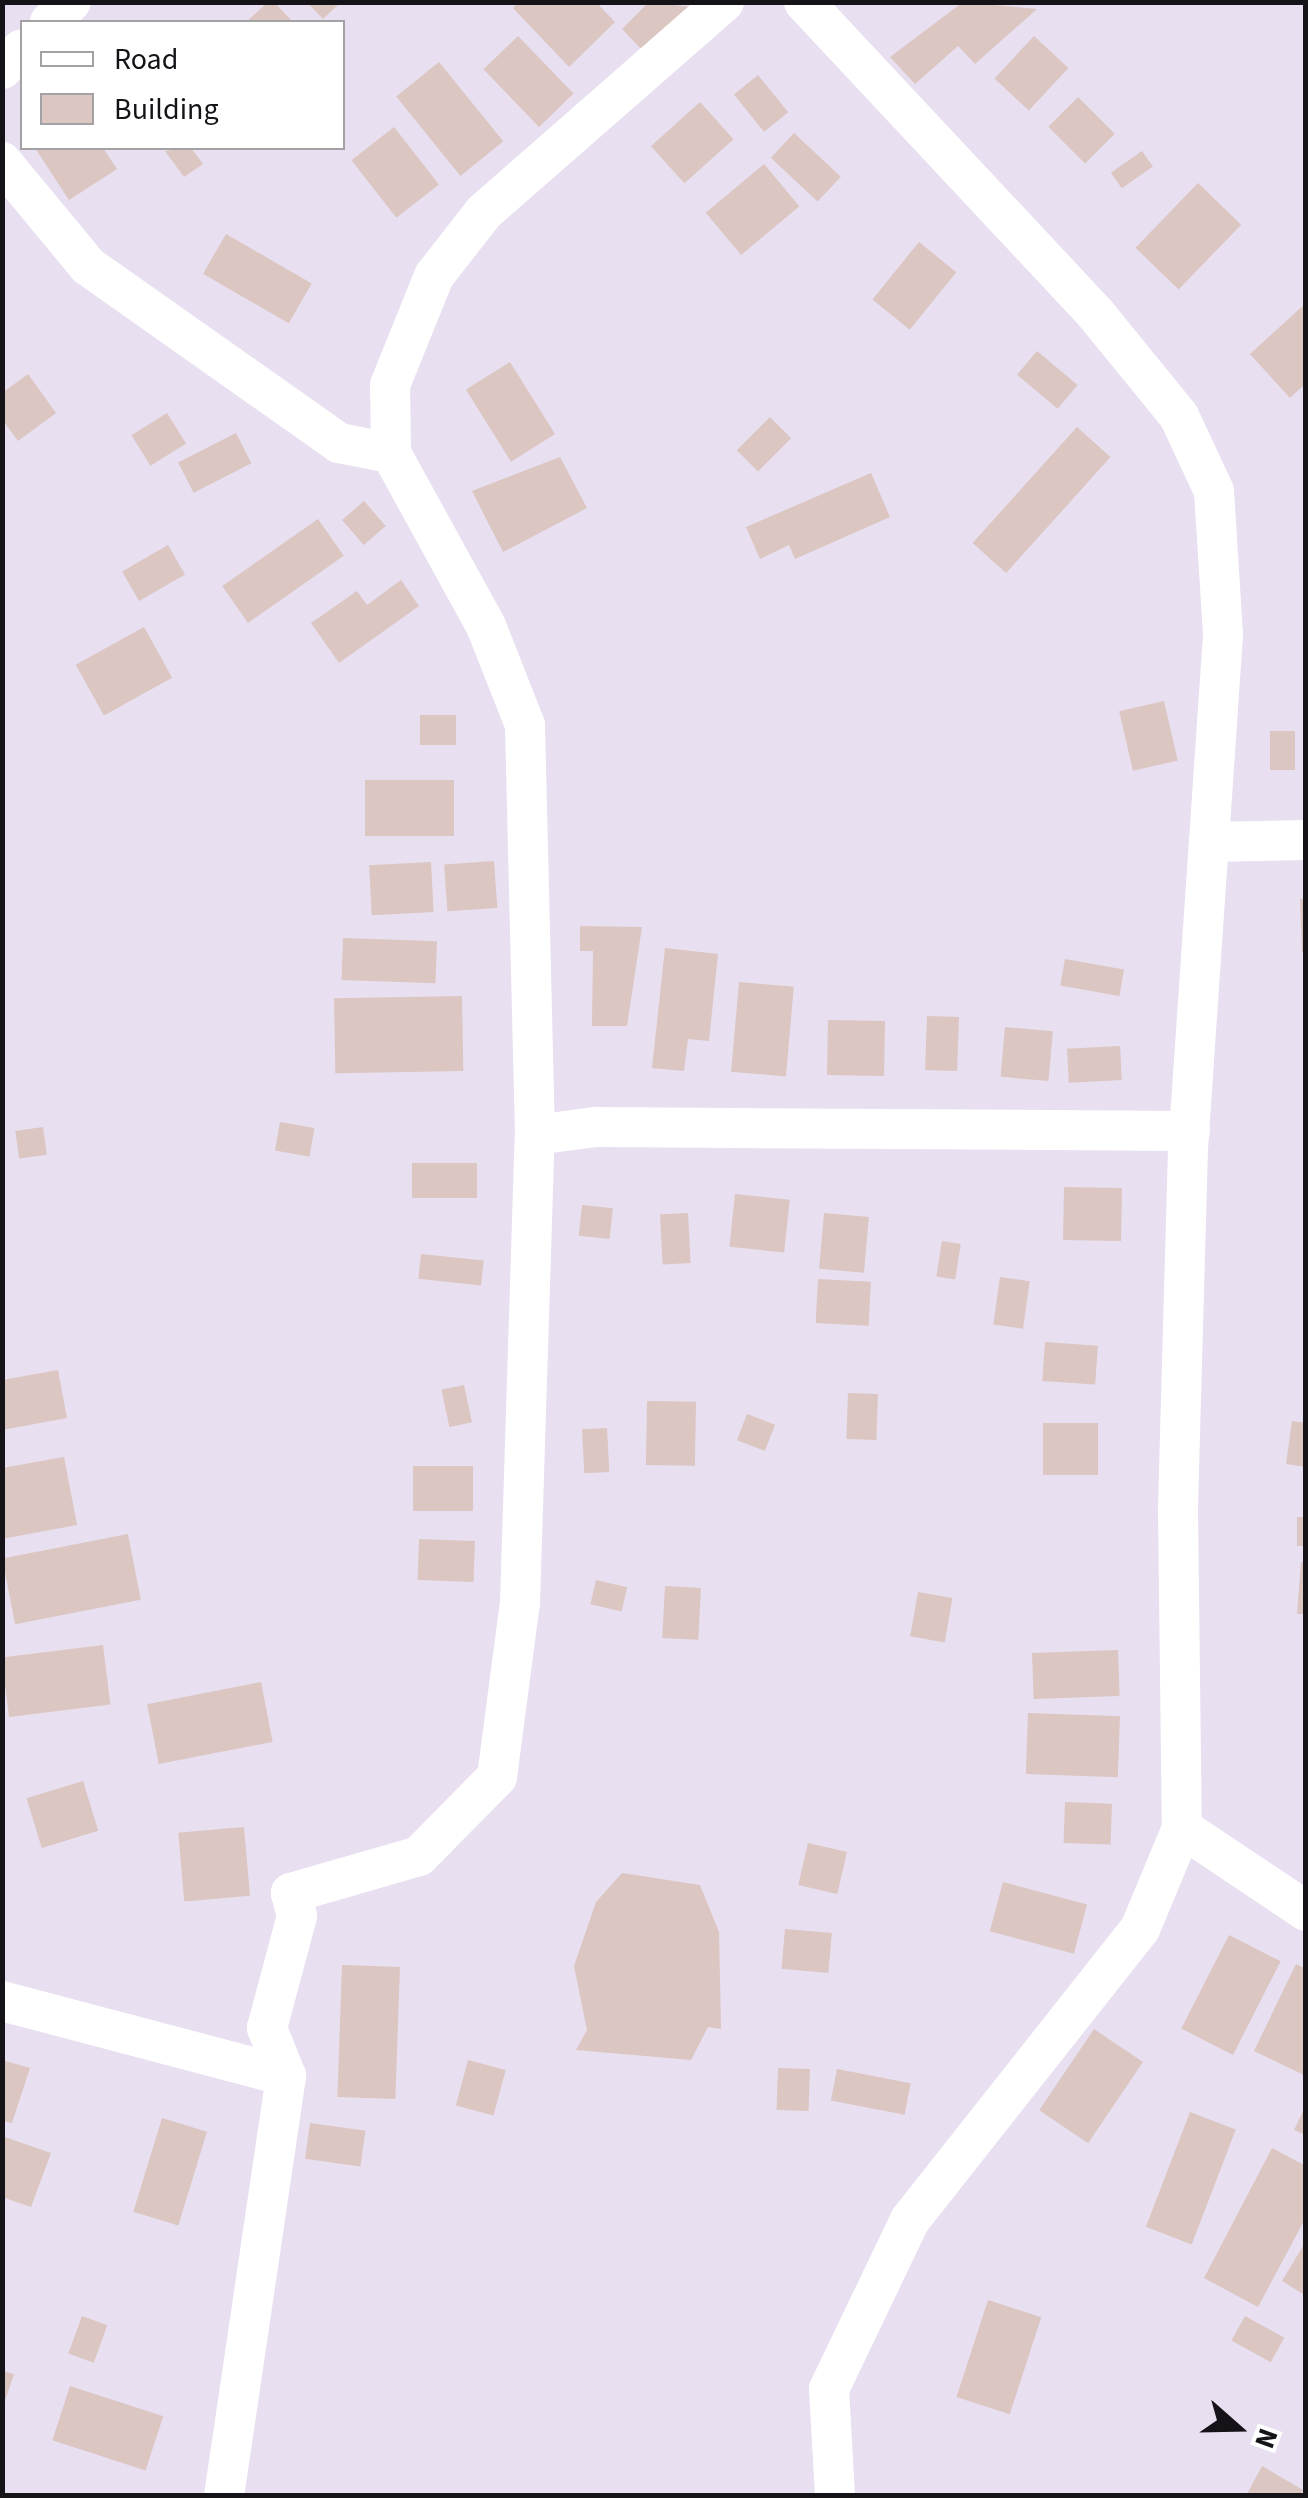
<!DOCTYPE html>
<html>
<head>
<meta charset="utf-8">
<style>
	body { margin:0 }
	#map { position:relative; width:1308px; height:2498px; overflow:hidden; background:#e8dff0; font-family:"Source Sans 3",sans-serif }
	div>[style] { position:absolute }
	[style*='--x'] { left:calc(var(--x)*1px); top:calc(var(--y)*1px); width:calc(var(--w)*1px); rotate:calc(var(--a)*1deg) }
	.building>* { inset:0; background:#dbc6c1; transform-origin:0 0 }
	.street>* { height:40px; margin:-20px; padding:0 20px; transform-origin:20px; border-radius:20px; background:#fff }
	span { translate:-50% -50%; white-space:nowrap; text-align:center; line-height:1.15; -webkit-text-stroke:8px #fff; paint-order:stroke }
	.frame { position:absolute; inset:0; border:5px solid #161318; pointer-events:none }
	.legend { position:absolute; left:20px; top:20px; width:325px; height:130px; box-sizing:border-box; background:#fff; border:2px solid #a2a1a3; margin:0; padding:12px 18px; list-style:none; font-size:30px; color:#161318 }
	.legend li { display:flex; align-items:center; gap:20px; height:50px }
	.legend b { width:50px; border:2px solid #a2a1a3 }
	.north { position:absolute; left:1188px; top:2378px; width:100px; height:100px; -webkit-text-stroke:8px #fff; paint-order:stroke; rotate:110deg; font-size:28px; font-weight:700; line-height:40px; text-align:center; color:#161318 }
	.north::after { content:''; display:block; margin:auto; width:35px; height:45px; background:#161318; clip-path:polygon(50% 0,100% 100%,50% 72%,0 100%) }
</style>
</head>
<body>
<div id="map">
	<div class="building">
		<div style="clip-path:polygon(268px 2px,274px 2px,293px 22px,246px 22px)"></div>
		<div style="clip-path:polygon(307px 2px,341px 2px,323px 19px)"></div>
		<div style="clip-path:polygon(518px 2px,596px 2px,615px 22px,569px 67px,513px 8px)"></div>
		<div style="clip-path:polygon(649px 2px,690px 7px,643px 51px,622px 29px)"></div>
		<div style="clip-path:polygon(963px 2px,1037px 9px,975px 64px,958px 46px,915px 84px,890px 57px)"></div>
		<div style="left:518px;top:36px;width:80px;height:48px;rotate:46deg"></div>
		<div style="left:1034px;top:36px;width:47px;height:58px;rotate:43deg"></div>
		<div style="left:439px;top:62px;width:102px;height:55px;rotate:51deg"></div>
		<div style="left:758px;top:75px;width:48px;height:31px;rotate:51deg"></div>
		<div style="left:1078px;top:97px;width:52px;height:42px;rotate:45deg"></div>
		<div style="left:700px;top:102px;width:50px;height:66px;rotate:48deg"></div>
		<div style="left:394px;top:127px;width:73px;height:54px;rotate:52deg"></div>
		<div style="left:794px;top:133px;width:64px;height:34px;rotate:43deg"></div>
		<div style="clip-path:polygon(35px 148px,103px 148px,117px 169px,69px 200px)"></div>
		<div style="clip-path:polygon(191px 148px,203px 164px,184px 177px,165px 151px)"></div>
		<div style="left:1142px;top:151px;width:19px;height:38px;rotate:55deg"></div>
		<div style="left:764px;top:164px;width:55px;height:76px;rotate:50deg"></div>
		<div style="left:1198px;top:183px;width:60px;height:90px;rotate:44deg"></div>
		<div style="left:226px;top:234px;width:99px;height:46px;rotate:30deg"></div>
		<div style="left:919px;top:242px;width:48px;height:74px;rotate:39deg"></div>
		<div style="clip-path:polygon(1306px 303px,1306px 383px,1290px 398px,1250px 354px)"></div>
		<div style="left:1037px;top:351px;width:53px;height:31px;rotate:40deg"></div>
		<div style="left:510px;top:362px;width:85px;height:52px;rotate:58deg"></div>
		<div style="clip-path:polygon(28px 374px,56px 413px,18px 441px,2px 419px,2px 393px)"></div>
		<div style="left:167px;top:413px;width:36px;height:42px;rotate:58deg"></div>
		<div style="left:770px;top:417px;width:30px;height:47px;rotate:45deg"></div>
		<div style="left:1077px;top:427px;width:45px;height:156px;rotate:42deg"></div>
		<div style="left:236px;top:433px;width:34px;height:65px;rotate:63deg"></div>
		<div style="clip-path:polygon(560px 457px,587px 508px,503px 552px,472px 491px)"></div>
		<div style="clip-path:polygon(871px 473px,890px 517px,795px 559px,789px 545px,760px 559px,746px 527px)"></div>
		<div style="left:364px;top:501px;width:33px;height:29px;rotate:49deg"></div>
		<div style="left:318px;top:519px;width:45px;height:117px;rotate:55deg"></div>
		<div style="left:168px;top:545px;width:34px;height:53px;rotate:60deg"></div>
		<div style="clip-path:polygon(401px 580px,419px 606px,339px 663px,311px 623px,357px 591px,367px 605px)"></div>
		<div style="left:144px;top:627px;width:58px;height:78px;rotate:61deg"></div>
		<div style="left:1164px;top:701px;width:61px;height:46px;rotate:77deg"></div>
		<div style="left:420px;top:715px;width:36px;height:30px"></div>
		<div style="left:1270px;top:731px;width:25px;height:39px"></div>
		<div style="left:454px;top:780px;width:56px;height:89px;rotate:90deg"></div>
		<div style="left:494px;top:861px;width:47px;height:50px;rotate:86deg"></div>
		<div style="left:431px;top:862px;width:50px;height:62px;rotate:87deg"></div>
		<div style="clip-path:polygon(1300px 899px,1306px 899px,1306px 952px,1302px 952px)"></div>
		<div style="clip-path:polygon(580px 926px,642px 927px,627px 1026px,592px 1026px,593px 951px,580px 951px)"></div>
		<div style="left:343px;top:938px;width:94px;height:42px;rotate:2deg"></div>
		<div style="clip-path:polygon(665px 948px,718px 954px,709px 1041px,688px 1039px,684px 1071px,652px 1068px)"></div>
		<div style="left:1065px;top:959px;width:60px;height:27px;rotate:10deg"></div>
		<div style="left:739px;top:982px;width:55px;height:90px;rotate:5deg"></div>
		<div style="left:462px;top:996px;width:75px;height:128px;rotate:89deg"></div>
		<div style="left:927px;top:1016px;width:32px;height:54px;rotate:2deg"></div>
		<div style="left:828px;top:1020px;width:57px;height:55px;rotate:1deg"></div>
		<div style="left:1005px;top:1027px;width:48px;height:50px;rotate:5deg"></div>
		<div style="left:1120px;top:1046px;width:34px;height:53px;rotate:87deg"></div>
		<div style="left:280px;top:1122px;width:35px;height:29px;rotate:10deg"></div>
		<div style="left:43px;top:1127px;width:28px;height:28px;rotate:82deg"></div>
		<div style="left:477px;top:1163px;width:35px;height:65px;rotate:90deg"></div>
		<div style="left:1064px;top:1187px;width:58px;height:53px;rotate:1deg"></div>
		<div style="left:735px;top:1194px;width:55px;height:53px;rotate:6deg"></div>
		<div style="left:582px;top:1205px;width:31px;height:31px;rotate:6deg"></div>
		<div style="left:688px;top:1213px;width:50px;height:28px;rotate:87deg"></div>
		<div style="left:824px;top:1213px;width:45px;height:56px;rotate:5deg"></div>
		<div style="left:942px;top:1241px;width:19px;height:36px;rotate:9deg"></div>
		<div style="left:421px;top:1254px;width:63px;height:25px;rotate:6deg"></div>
		<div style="left:1000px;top:1277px;width:30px;height:48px;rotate:8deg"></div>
		<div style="left:818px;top:1279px;width:53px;height:44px;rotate:3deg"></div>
		<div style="left:1045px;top:1342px;width:53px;height:39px;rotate:4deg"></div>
		<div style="clip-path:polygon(58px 1370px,67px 1418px,2px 1430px,2px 1380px)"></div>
		<div style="left:464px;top:1385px;width:38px;height:23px;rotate:78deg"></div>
		<div style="left:848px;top:1393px;width:30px;height:46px;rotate:2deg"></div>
		<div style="left:647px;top:1401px;width:49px;height:64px;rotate:1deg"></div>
		<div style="left:747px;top:1414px;width:30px;height:28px;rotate:21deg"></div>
		<div style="clip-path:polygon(1292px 1421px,1306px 1423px,1306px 1467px,1286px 1464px)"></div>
		<div style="left:1098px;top:1423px;width:52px;height:55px;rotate:90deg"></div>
		<div style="left:607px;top:1428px;width:44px;height:25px;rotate:87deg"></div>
		<div style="clip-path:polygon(64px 1457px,77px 1525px,2px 1539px,2px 1468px)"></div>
		<div style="left:473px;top:1466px;width:45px;height:60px;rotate:90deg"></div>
		<div style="left:1297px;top:1517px;width:9px;height:29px"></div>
		<div style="left:128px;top:1534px;width:67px;height:128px;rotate:79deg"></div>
		<div style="left:419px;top:1539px;width:56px;height:41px;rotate:2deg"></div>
		<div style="clip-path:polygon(1301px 1562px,1306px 1562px,1306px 1614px,1297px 1614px)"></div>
		<div style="left:596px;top:1580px;width:32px;height:25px;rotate:13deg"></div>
		<div style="left:665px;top:1586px;width:36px;height:52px;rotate:3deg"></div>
		<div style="left:918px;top:1592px;width:35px;height:45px;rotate:10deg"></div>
		<div style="left:103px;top:1645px;width:60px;height:102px;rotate:83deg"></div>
		<div style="left:1118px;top:1650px;width:46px;height:86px;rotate:88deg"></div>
		<div style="left:261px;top:1682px;width:61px;height:116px;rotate:79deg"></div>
		<div style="left:1028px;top:1713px;width:92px;height:61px;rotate:2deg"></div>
		<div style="left:83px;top:1781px;width:52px;height:59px;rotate:73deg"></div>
		<div style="left:1065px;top:1802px;width:47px;height:41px;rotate:2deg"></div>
		<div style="left:244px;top:1827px;width:69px;height:66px;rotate:85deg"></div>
		<div style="left:808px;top:1843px;width:40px;height:43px;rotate:13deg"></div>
		<div style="clip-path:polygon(622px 1873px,700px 1885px,719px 1932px,721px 2029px,708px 2027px,691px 2060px,576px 2050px,587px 2030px,574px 1966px,596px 1902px)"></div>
		<div style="left:1003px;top:1882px;width:87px;height:51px;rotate:15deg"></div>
		<div style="left:785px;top:1929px;width:47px;height:40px;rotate:5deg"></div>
		<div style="left:1229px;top:1935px;width:58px;height:105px;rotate:27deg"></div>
		<div style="clip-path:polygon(1296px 1964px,1306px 1969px,1306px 2076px,1254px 2051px)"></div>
		<div style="left:342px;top:1965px;width:58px;height:132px;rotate:2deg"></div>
		<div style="left:1094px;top:2029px;width:59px;height:98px;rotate:34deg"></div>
		<div style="clip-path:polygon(2px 2060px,30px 2068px,12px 2123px,2px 2121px)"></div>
		<div style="left:468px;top:2060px;width:39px;height:47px;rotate:15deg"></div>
		<div style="left:778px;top:2068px;width:32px;height:42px;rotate:2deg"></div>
		<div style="left:837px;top:2069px;width:75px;height:32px;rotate:11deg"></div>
		<div style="clip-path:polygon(1306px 2105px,1306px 2135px,1294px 2130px)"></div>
		<div style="left:1190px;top:2112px;width:49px;height:123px;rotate:21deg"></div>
		<div style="left:162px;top:2118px;width:47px;height:98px;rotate:17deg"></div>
		<div style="left:310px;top:2123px;width:56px;height:36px;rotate:8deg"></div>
		<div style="clip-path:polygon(2px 2136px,51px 2153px,31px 2207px,2px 2197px)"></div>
		<div style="clip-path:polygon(1272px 2148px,1306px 2166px,1306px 2217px,1258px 2307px,1204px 2278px)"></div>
		<div style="clip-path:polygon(1306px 2241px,1306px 2296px,1282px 2281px)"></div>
		<div style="left:988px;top:2300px;width:56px;height:102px;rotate:18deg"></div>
		<div style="left:82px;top:2316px;width:27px;height:40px;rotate:20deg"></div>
		<div style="left:1245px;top:2316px;width:45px;height:28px;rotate:29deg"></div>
		<div style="clip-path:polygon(2px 2371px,14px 2374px,3px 2407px,2px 2407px)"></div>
		<div style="left:70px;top:2386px;width:98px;height:57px;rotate:18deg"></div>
		<div style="clip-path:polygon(1262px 2466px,1303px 2490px,1299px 2496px,1246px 2496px)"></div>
	</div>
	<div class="street">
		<div style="--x:804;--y:2;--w:426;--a:46.9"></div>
		<div style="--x:1095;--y:313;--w:133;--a:50.8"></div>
		<div style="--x:1179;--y:416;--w:83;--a:65"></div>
		<div style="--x:1214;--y:491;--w:144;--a:86.4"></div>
		<div style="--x:1223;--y:635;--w:514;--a:93.9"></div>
		<div style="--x:1188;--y:1148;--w:364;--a:91.6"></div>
		<div style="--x:1178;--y:1512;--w:316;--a:89.3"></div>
		<div style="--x:1182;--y:1828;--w:149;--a:33.8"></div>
		<div style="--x:50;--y:22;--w:29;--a:-44"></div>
		<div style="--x:2;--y:69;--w:28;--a:-45"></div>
		<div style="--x:2;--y:162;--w:135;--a:50.4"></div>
		<div style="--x:88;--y:266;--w:307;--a:35.2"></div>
		<div style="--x:339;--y:443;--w:53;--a:10.9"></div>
		<div style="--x:1209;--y:842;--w:97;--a:-1.2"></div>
		<div style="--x:535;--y:1135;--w:62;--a:-7.5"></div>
		<div style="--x:596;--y:1127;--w:594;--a:0.39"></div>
		<div style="--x:2;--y:2001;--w:294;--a:14.8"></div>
		<div style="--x:224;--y:2496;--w:425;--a:-81.6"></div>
		<div style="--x:286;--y:2076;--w:52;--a:-111.6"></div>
		<div style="--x:267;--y:2028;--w:116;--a:-75"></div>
		<div style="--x:297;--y:1916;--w:24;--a:-105"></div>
		<div style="--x:291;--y:1893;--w:133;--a:-16.1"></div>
		<div style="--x:419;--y:1856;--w:111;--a:-45.4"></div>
		<div style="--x:497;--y:1777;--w:176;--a:-82.5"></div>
		<div style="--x:520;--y:1603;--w:468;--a:-88.2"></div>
		<div style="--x:535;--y:1135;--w:410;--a:-91.4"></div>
		<div style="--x:525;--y:725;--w:106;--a:-111.5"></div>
		<div style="--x:486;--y:626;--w:197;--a:-118.8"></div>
		<div style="--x:391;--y:453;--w:68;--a:-90.8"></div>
		<div style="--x:390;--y:385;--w:118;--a:-68"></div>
		<div style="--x:434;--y:276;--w:81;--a:-52"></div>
		<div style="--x:484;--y:212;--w:319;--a:-41.2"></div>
		<div style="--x:835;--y:2496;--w:107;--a:-93.2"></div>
		<div style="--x:829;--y:2389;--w:187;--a:-64.4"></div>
		<div style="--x:910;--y:2220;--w:371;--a:-51.7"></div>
		<div style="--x:1140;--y:1929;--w:109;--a:-67.4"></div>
	</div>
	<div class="frame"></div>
	<ul class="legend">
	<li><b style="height:12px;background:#fff"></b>Road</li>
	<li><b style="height:28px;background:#dbc6c1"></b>Building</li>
	</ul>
	<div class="north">N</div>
</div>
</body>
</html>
